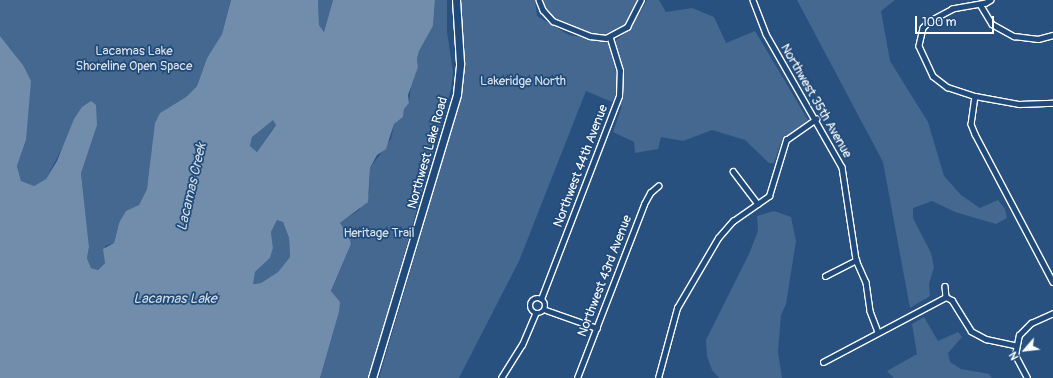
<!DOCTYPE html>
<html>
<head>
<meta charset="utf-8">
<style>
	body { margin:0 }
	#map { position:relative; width:1053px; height:378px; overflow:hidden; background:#28517f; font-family:Pangolin,sans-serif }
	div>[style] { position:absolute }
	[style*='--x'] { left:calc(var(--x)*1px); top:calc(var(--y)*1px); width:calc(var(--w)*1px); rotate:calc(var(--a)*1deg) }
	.green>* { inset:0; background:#446890 }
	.water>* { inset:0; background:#718dab }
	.roads { filter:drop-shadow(1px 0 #fff) drop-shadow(-1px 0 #fff) drop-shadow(0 1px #fff) drop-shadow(0 -1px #fff) }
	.minor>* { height:4.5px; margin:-2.25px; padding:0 2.25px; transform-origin:2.25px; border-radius:2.25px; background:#1f4a7a }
	.minor>.ring { margin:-2.25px; padding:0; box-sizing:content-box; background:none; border:4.5px solid #1f4a7a; border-radius:50% }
	.secondary>* { height:7px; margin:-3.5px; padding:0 3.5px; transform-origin:3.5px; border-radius:3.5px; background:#1f4a7a }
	span { translate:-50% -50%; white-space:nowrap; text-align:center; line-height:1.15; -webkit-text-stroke:3.5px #1f4a7a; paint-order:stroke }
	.park-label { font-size:13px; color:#dae1e9 }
	.street-label { font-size:13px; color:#fff }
	.water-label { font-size:14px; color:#d4dde6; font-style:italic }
	.north { position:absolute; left:1005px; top:330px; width:40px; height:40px; -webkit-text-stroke:3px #1f4a7a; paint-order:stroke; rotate:242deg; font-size:11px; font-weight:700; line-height:16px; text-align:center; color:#fff }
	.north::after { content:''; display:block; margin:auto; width:14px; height:18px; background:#fff; clip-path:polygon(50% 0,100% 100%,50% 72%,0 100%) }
	.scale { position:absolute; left:915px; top:16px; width:79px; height:18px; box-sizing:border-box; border:2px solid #fff; border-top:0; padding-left:5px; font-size:12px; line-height:14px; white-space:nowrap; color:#fff; -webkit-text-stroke:3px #1f4a7a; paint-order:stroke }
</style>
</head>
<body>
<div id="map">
	<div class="green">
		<div style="clip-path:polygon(0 0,231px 0,222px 34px,207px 58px,197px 86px,186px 97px,160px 113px,147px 189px,139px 205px,119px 223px,114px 243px,105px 246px,105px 263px,98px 270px,91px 268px,87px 258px,89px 247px,81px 173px,85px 158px,66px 141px,46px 179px,34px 186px,21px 181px,17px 166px,26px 140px,23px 65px,0 36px)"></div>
		<div style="clip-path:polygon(318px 0,333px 0,324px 32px,319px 25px)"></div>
		<div style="clip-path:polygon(435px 0,447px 0,447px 32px,453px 72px,451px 89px,378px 347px,368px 378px,320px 378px,339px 312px,339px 305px,331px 292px,351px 244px,349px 236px,340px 223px,359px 210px,369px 193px,370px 168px,391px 139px,394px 124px,403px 117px,404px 109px,409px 103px,411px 83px,418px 67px,417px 59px,419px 51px,433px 26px)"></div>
		<div style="clip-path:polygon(458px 0,535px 0,537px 16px,569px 35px,608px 42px,618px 80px,616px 94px,612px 102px,586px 91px,519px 261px,459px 378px,379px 378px,453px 125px,462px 72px)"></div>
		<div style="clip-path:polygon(540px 0,638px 0,624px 27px,601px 35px,584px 32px,555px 20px,546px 12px)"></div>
		<div style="clip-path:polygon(647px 0,659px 0,666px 12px,692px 8px,714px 17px,726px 43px,755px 31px,808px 120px,782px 140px,774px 163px,769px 163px,745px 140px,712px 130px,683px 141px,661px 137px,658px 149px,635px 153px,634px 142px,613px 132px,622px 106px,618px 104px,623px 82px,620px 57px,614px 42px,631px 28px)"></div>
		<div style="clip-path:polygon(797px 0,895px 0,881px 11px,890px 61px,928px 122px,944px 176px,961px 195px,980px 208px,998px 200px,1005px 209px,1007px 218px,996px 224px,955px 212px,932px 201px,913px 208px,913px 218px,931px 253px,934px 267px,929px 284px,930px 296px,910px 308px,883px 162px)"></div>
		<div style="clip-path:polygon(273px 119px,276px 124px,257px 152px,250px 146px,252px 137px)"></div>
		<div style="clip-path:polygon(774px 211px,791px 217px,796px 241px,786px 304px,781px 315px,778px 352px,782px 378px,719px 378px,712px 370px,707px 356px,706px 340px,749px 254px,758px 231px,757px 216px)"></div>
		<div style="clip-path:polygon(277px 220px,283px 222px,289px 238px,290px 257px,278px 272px,261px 283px,252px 284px,255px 272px,270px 258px,273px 248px,271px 232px)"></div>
		<div style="clip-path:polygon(924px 317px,938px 341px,958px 332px,962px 337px,948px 353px,950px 362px,961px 369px,989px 374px,992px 378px,894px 378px,887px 371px,917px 354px,912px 324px)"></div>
	</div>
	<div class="water">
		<div style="clip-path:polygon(evenodd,231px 0,318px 0,319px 25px,324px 32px,333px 0,435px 0,433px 26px,419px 51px,417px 59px,418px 67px,408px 95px,409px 103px,404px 109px,403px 117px,394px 124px,386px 149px,377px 155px,370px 168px,368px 202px,340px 223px,349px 236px,351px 244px,331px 291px,340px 302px,339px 312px,320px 378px,0 378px,0 36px,23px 65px,31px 81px,26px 140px,17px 166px,21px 181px,34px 186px,46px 179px,57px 161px,74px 119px,82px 107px,91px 101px,96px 105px,97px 125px,81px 173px,89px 247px,87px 258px,91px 268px,98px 270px,105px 263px,103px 249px,114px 243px,119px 223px,126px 211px,139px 205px,147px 189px,155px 123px,160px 113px,186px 97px,197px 86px,207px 58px,222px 34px,231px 0,273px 120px,276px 125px,257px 152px,250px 146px,252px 137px,273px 120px,231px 0,277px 220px,283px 222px,289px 238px,290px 257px,278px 272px,261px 283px,253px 284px,255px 272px,270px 258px,273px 248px,271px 232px,277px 220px)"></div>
	</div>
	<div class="roads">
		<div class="minor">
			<div style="--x:539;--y:0;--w:11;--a:68"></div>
			<div style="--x:543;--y:10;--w:15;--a:48"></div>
			<div style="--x:553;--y:21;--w:40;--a:22"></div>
			<div style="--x:590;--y:36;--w:16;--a:7"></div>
			<div style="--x:606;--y:38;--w:24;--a:-28"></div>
			<div style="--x:627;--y:27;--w:30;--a:-63"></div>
			<div style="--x:753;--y:0;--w:36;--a:69"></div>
			<div style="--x:766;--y:34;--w:153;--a:60.3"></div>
			<div style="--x:842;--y:167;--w:94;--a:81.4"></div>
			<div style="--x:856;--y:260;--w:24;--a:66"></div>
			<div style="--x:866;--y:282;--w:29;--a:82"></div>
			<div style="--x:870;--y:311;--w:22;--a:69"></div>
			<div style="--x:991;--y:0;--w:6;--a:149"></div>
			<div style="--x:986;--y:3;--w:34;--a:170"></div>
			<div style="--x:953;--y:9;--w:27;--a:152"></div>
			<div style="--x:929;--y:22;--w:8;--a:135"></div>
			<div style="--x:923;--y:28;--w:18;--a:103"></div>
			<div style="--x:919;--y:46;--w:33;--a:65"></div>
			<div style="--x:933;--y:76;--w:18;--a:38"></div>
			<div style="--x:947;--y:87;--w:29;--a:18"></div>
			<div style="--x:975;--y:96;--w:45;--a:10.3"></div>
			<div style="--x:1019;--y:104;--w:34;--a:-2"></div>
			<div style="--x:980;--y:4;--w:23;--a:59"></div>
			<div style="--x:992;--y:24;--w:25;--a:29"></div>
			<div style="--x:1014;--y:36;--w:24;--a:7"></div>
			<div style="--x:1038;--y:39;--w:16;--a:-15"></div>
			<div style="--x:975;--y:96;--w:28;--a:98"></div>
			<div style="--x:971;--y:124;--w:11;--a:68"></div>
			<div style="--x:975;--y:134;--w:167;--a:62.2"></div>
			<div style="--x:733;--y:171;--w:41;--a:52.9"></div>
			<div style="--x:825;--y:276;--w:35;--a:-27"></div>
			<div style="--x:945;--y:286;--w:11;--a:85"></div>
			<div style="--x:946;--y:297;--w:7;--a:27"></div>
			<div style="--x:952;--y:300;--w:36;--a:58"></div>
			<div style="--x:971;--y:331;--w:17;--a:28"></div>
			<div style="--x:986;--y:339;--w:30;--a:12"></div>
			<div class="ring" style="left:530px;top:298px;width:11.5px;height:11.5px"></div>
			<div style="--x:541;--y:299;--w:217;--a:-69"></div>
			<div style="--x:619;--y:96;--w:25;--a:-88"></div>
			<div style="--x:620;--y:71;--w:34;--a:-107"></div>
			<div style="--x:546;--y:310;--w:54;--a:19.4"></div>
			<div style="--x:823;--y:362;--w:139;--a:-27.9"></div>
			<div style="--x:501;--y:378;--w:39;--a:-58"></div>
			<div style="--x:522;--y:345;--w:34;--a:-67"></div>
			<div style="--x:577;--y:378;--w:186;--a:-68.9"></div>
			<div style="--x:644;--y:204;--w:13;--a:-61"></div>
			<div style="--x:650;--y:193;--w:11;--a:-41"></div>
			<div style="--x:658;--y:378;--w:73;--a:-74.8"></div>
			<div style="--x:677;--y:308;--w:81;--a:-59.6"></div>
			<div style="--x:718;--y:238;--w:23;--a:-49"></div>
			<div style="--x:733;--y:221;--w:44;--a:-34.8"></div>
			<div style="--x:769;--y:196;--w:59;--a:-73.1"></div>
			<div style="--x:786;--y:140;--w:37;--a:-35"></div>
			<div style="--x:1027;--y:378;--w:26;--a:-118"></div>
			<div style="--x:1015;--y:355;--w:20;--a:-79"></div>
			<div style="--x:1019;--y:335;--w:17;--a:-45"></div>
			<div style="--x:1031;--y:323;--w:24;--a:-24"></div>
		</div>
		<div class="secondary">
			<div style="--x:372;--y:378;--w:296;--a:-73.3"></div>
			<div style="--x:457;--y:94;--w:31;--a:-84"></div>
			<div style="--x:460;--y:63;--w:63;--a:-93.6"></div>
		</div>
	</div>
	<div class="park-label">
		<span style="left:134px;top:59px">Lacamas Lake<br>Shoreline Open Space</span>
		<span style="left:523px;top:81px">Lakeridge North</span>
		<span style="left:379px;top:233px">Heritage Trail</span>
	</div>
	<div class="street-label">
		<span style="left:816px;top:101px;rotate:60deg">Northwest 35th Avenue</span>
		<span style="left:428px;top:153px;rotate:-74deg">Northwest Lake Road</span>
		<span style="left:581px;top:166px;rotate:-69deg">Northwest 44th Avenue</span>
		<span style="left:605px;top:276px;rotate:-69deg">Northwest 43rd Avenue</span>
	</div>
	<div class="water-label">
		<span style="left:192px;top:187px;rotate:-77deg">Lacamas Creek</span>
		<span style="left:175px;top:299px">Lacamas Lake</span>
	</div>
	<div class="north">N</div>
	<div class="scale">100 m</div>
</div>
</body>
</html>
